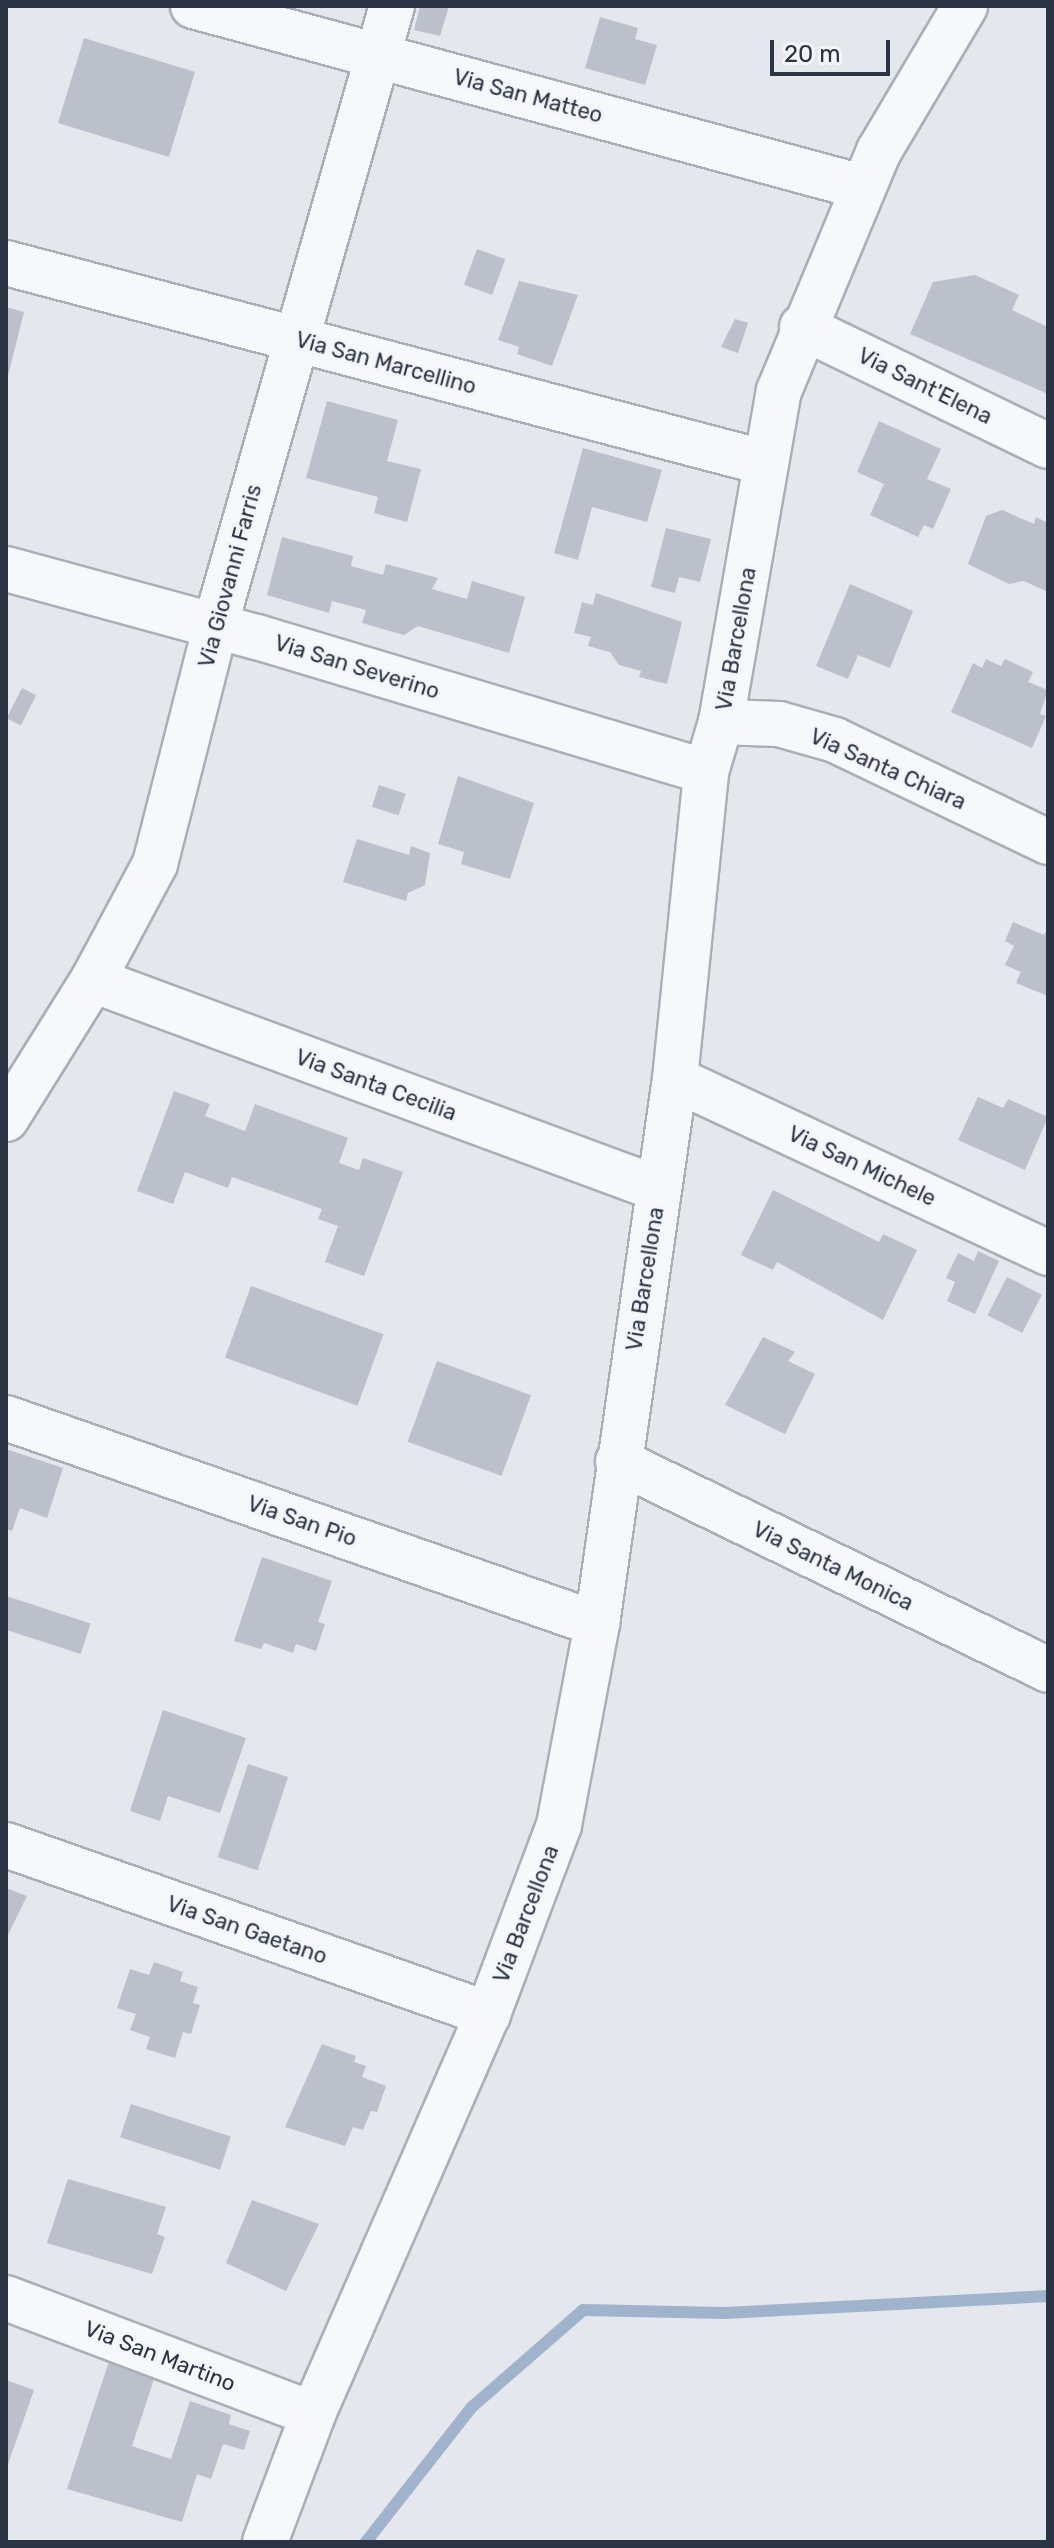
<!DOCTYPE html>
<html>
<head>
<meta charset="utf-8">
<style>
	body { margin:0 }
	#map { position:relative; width:1054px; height:2548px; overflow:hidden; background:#e4e7ec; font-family:Rubik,sans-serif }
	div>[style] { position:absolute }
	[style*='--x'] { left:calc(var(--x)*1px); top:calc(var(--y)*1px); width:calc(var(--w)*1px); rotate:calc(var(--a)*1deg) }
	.stream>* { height:12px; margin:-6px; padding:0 6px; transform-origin:6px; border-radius:6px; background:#9fb4cc }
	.building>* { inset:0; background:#bbc0ca; transform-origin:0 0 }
	.roads { filter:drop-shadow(2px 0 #a9aeb7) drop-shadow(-2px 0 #a9aeb7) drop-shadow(0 2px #a9aeb7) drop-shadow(0 -2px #a9aeb7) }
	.minor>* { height:44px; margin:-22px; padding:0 22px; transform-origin:22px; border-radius:22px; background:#f7f8fa }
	span { translate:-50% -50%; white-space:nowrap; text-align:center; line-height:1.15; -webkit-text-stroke:7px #f4f6f9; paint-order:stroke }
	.street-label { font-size:22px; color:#2b3445 }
	.frame { position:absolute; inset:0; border:8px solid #2b3445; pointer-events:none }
	.scale { position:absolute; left:770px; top:40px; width:120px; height:36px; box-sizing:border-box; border:4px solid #2b3445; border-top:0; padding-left:10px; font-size:24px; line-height:28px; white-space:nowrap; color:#2b3445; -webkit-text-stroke:6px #f4f6f9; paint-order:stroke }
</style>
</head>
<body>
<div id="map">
	<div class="stream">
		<div style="--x:366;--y:2542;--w:172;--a:-51.9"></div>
		<div style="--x:472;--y:2407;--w:147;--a:-41.1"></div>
		<div style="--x:583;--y:2310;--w:142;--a:1.2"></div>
		<div style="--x:725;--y:2313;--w:323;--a:-3"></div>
	</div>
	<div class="building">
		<div style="clip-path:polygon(420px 6px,449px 6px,440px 36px,414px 30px)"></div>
		<div style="clip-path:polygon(600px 17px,638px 28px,635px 39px,657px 45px,645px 85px,585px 68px)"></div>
		<div style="left:84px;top:38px;width:116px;height:89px;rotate:17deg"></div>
		<div style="left:477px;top:249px;width:30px;height:38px;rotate:20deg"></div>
		<div style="clip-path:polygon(975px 275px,1019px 295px,1012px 310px,1048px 327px,1048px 394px,910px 334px,933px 282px)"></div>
		<div style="clip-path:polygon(519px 281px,578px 295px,552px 366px,517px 354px,519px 347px,498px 340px)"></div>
		<div style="clip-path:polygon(6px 307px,24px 312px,7px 380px,6px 380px)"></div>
		<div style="clip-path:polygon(735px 319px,748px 323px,738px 353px,721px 347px)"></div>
		<div style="clip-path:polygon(327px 401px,398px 420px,387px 461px,421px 469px,407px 522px,374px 513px,378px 497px,306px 478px)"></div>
		<div style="clip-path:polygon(879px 421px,941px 449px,927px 479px,951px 489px,933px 529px,924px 525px,918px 537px,870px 515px,884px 484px,857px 472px)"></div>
		<div style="clip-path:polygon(583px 448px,662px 470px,647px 522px,592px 507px,578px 560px,554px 553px)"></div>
		<div style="clip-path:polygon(1002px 510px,1034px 524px,1036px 517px,1048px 523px,1048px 592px,1024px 581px,1009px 584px,968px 564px,986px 516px)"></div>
		<div style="clip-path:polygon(666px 528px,711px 539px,700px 582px,679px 577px,675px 593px,651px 587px)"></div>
		<div style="clip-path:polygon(282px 537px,353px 556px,351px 566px,383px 575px,386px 564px,438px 578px,432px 589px,467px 599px,472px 581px,525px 597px,509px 653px,418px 626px,404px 635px,362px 623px,366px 610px,332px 601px,329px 613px,267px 595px)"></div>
		<div style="clip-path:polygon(850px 584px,913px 611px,890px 668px,858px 655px,848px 679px,816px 666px)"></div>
		<div style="clip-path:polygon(596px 593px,682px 622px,667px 684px,639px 677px,641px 671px,619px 665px,610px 652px,588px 646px,591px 637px,574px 633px,582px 602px,593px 605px)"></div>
		<div style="clip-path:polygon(986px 659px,1001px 666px,1005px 659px,1033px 672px,1028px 682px,1048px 690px,1040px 714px,1046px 716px,1032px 748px,951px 712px,973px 663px,982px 668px)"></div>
		<div style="left:22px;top:688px;width:16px;height:34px;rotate:27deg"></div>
		<div style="clip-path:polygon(458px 776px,534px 803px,510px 879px,461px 864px,464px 852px,438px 844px)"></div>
		<div style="left:379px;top:785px;width:28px;height:23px;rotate:18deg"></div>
		<div style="clip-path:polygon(357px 839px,409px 855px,411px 846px,430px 853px,425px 885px,408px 893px,406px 901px,343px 882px)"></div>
		<div style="clip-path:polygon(1013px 922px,1044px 935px,1048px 928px,1048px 996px,1016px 983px,1021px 972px,1005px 965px,1014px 946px,1005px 941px)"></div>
		<div style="clip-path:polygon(174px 1091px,210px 1104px,205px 1116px,245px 1131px,255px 1104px,348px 1138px,339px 1163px,359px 1170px,363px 1158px,403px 1172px,364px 1276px,325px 1262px,338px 1226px,318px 1219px,322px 1209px,232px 1177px,228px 1188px,185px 1172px,173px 1204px,137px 1191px)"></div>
		<div style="clip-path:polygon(978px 1097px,1003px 1108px,1008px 1099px,1048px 1117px,1025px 1170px,958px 1140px)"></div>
		<div style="clip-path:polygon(773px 1190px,879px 1242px,883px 1234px,917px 1250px,883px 1320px,777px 1262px,773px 1270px,741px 1255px)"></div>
		<div style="clip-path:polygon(978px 1251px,999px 1261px,975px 1314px,947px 1301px,955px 1282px,946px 1278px,958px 1253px,974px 1261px)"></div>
		<div style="left:1007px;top:1277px;width:39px;height:43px;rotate:27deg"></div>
		<div style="left:251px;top:1286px;width:141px;height:76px;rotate:20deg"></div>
		<div style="clip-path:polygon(763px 1337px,795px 1352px,788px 1361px,815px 1374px,785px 1434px,725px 1405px)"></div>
		<div style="left:437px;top:1361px;width:100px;height:86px;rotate:20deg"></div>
		<div style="clip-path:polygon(6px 1449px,63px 1468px,47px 1518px,20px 1508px,12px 1531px,6px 1529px)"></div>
		<div style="clip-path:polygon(262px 1557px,332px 1581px,318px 1622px,325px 1624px,316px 1651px,296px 1644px,293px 1653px,264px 1643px,261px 1649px,234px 1641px)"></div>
		<div style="left:6px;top:1596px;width:89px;height:32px;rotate:18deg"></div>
		<div style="clip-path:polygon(163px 1710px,246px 1738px,220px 1813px,168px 1796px,160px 1821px,130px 1811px)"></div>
		<div style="left:248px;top:1764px;width:42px;height:98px;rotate:18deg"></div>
		<div style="clip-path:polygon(6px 1888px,27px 1896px,7px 1937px,6px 1937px)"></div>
		<div style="clip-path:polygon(154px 1962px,183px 1972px,180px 1981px,198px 1987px,193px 2003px,200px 2005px,191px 2034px,183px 2032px,175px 2058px,146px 2049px,150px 2037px,130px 2030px,136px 2014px,117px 2008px,130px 1969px,149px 1975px)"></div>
		<div style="clip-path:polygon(322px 2044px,356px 2056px,354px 2062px,366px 2066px,362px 2077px,386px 2086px,377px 2112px,371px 2111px,363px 2130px,353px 2127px,345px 2146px,285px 2127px)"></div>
		<div style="left:131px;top:2104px;width:105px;height:35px;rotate:18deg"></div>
		<div style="clip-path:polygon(68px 2179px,166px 2207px,157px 2234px,165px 2237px,152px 2274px,47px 2243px)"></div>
		<div style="clip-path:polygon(252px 2200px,319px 2224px,286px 2291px,226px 2263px)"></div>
		<div style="clip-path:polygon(110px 2358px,156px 2373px,132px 2446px,171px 2459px,190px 2401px,231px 2415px,229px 2424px,250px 2431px,244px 2450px,223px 2444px,211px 2479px,197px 2474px,182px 2522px,67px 2489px)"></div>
		<div style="clip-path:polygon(6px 2380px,34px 2390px,8px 2464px,6px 2463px)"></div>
	</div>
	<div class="roads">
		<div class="minor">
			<div style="--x:193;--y:6;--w:693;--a:15.14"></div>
			<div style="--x:6;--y:263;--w:786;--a:14.74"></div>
			<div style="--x:802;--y:327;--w:273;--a:25.8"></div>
			<div style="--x:6;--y:569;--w:260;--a:15.2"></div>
			<div style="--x:257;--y:637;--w:469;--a:16.7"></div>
			<div style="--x:721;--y:722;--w:58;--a:2"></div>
			<div style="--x:779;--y:724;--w:58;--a:15.9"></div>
			<div style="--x:835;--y:740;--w:236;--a:25.6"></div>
			<div style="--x:93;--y:980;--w:603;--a:20.27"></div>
			<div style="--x:675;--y:1079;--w:412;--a:25"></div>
			<div style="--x:6;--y:1119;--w:164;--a:-58"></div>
			<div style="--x:93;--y:980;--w:132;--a:-61.9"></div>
			<div style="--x:155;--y:864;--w:267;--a:-75.7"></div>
			<div style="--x:221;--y:605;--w:623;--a:-74.07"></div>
			<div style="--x:6;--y:1418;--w:626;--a:19.22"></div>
			<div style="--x:618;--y:1461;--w:478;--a:25.9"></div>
			<div style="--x:6;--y:1845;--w:511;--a:19.32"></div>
			<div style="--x:6;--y:2298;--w:328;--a:20.7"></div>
			<div style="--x:265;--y:2542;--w:137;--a:-69.4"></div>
			<div style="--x:313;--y:2414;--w:437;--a:-66.4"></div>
			<div style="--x:488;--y:2014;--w:202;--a:-69.4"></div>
			<div style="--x:559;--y:1825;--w:205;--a:-79.3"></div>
			<div style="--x:597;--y:1624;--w:551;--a:-81.86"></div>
			<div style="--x:675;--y:1079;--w:309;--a:-84.2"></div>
			<div style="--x:706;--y:772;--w:52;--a:-73.3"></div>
			<div style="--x:721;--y:722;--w:336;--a:-80.1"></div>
			<div style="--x:779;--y:391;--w:260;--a:-67.4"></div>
			<div style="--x:879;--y:151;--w:169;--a:-59.3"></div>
		</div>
	</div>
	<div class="street-label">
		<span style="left:528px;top:96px;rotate:15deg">Via San Matteo</span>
		<span style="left:386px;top:363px;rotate:15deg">Via San Marcellino</span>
		<span style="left:925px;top:386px;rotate:26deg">Via Sant'Elena</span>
		<span style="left:230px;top:576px;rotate:-75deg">Via Giovanni Farris</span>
		<span style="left:736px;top:639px;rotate:-80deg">Via Barcellona</span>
		<span style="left:357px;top:667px;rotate:17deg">Via San Severino</span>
		<span style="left:888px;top:769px;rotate:24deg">Via Santa Chiara</span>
		<span style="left:376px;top:1085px;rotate:20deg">Via Santa Cecilia</span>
		<span style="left:862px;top:1166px;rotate:25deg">Via San Michele</span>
		<span style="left:645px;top:1279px;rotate:-81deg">Via Barcellona</span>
		<span style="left:302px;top:1521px;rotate:19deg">Via San Pio</span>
		<span style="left:833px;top:1566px;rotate:26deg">Via Santa Monica</span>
		<span style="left:526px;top:1914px;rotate:-69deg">Via Barcellona</span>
		<span style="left:247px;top:1930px;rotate:19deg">Via San Gaetano</span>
		<span style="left:160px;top:2356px;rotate:21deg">Via San Martino</span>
	</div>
	<div class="frame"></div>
	<div class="scale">20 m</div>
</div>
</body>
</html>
